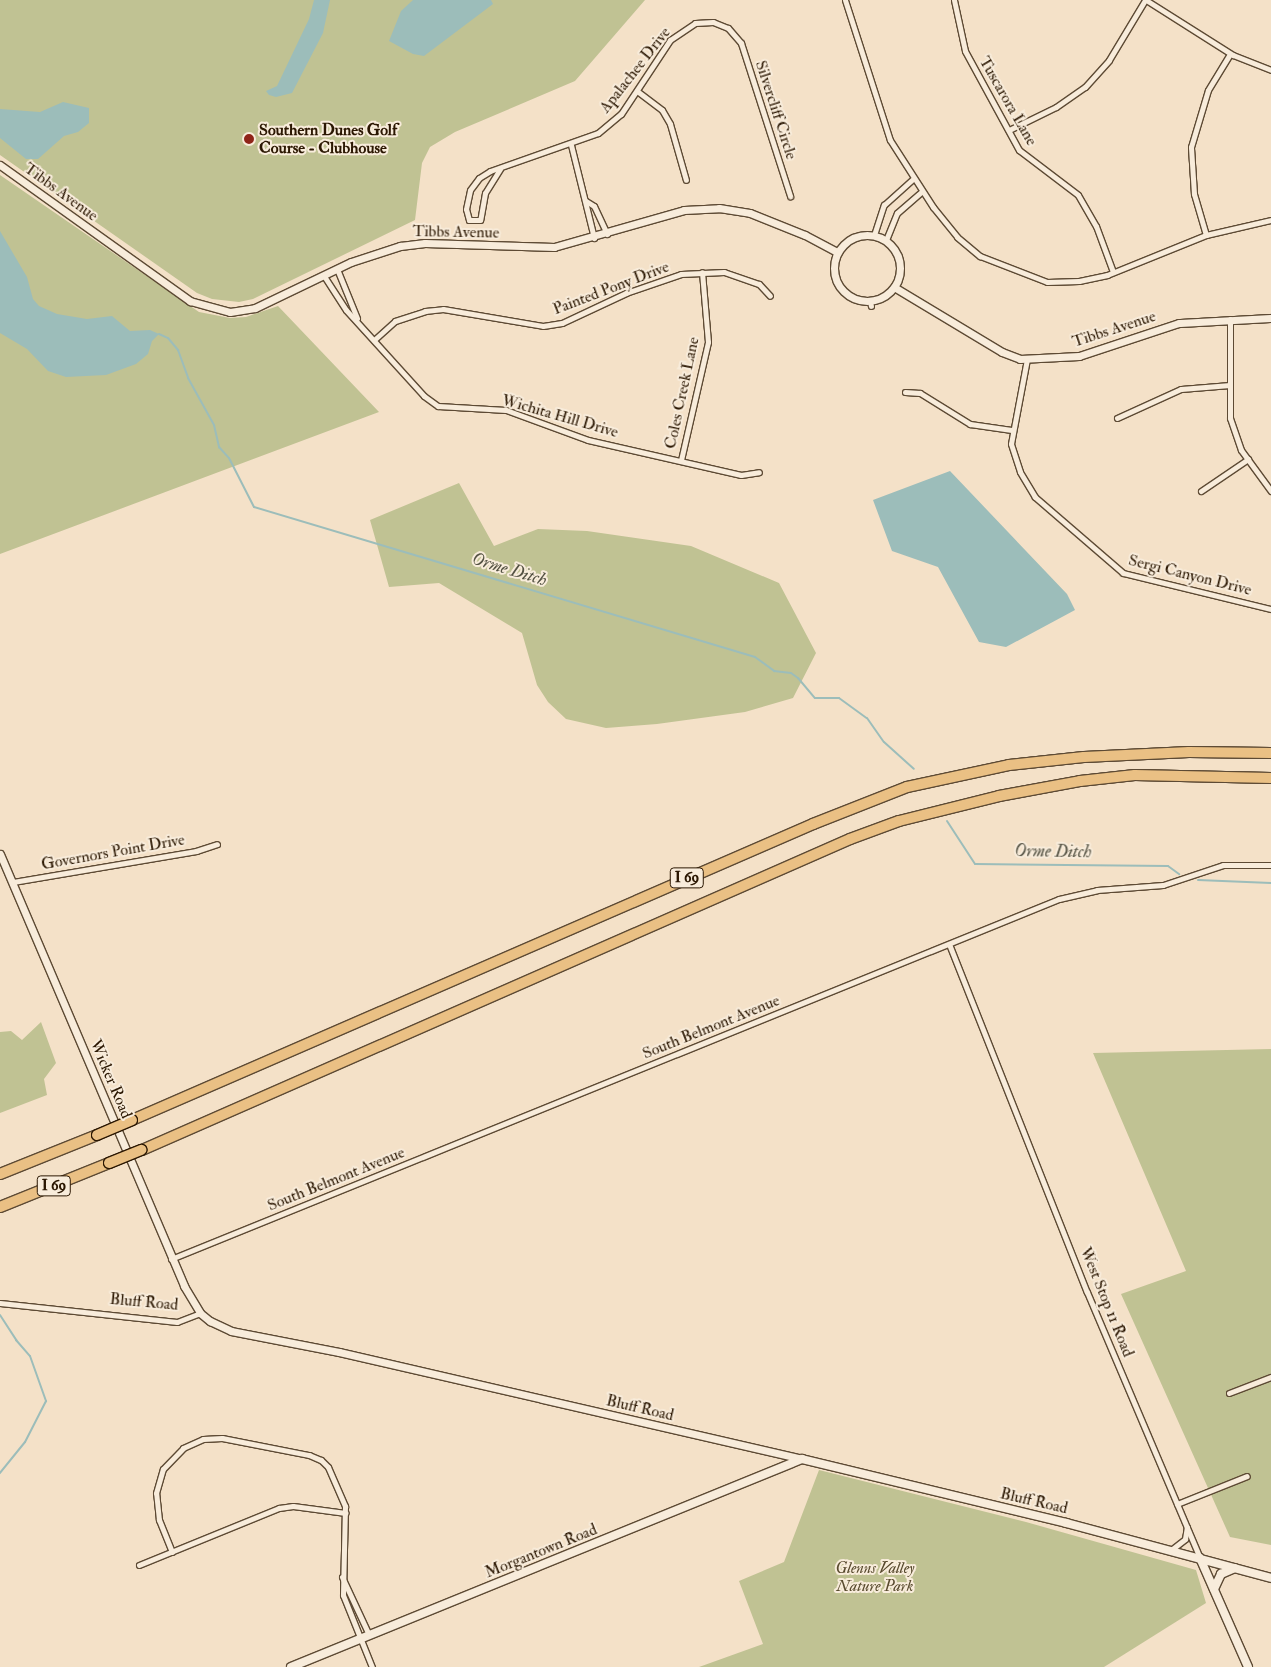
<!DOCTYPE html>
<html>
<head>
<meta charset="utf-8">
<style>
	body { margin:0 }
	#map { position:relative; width:1271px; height:1667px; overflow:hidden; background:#f4e1c8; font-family:"IM FELL Double Pica",serif }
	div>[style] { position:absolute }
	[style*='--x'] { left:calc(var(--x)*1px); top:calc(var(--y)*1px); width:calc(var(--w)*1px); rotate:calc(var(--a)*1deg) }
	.green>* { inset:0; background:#c0c293 }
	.water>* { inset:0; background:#9cbdba }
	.stream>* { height:2px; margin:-1px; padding:0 1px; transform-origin:1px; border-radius:1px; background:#9cbdba }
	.roads { filter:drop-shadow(1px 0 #5d4a34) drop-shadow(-1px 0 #5d4a34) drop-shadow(0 1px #5d4a34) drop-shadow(0 -1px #5d4a34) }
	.minor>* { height:5px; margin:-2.5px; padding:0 2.5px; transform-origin:2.5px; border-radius:2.5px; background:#f8ecdb }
	.tertiary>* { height:7px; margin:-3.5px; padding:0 3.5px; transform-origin:3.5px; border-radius:3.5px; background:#f8ecdb }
	.tertiary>.ring { margin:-3.5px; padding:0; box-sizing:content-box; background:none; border:7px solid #f8ecdb; border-radius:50% }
	.secondary>* { height:8px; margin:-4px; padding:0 4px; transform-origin:4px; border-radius:4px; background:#f8ecdb }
	.motorway>* { height:10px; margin:-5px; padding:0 5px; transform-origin:5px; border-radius:5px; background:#eac084 }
	.bridges { filter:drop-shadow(1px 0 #2b1702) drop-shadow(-1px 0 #2b1702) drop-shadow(0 1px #2b1702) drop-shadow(0 -1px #2b1702) }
	.motorway-bridge>* { height:10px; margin:-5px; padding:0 5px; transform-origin:5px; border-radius:5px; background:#eac084 }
	.dots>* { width:14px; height:14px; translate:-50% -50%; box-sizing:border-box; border:2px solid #f8ecdb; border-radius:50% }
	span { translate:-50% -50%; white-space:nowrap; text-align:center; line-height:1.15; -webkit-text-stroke:4px #f8ecdb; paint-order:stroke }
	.shield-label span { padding:1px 4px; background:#f8ecdb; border:1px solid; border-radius:4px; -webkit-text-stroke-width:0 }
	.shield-label { font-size:15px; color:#2b1702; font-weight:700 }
	.street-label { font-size:16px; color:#2b1702 }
	.poi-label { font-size:16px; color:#2b1702; font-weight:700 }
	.left { translate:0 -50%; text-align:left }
	.park-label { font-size:16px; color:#584a2e; font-style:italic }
	.water-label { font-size:18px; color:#535142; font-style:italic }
</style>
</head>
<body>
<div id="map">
	<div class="green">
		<div style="clip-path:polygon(0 0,645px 0,575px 81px,455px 132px,430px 147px,422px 163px,415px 220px,253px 299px,239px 302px,212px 299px,197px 293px,0 155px)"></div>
		<div style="clip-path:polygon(0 175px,199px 312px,230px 318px,246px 317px,278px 306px,379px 412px,0 554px)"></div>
		<div style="clip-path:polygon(459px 483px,494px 546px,538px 529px,587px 531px,691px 546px,779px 583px,816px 653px,793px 698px,745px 712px,657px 724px,606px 728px,566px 719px,548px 702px,537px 685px,522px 633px,439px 583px,389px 587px,370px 520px)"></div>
		<div style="clip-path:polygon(41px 1022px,56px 1063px,44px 1079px,47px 1095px,0 1113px,0 1032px,11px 1031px,22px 1040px)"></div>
		<div style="clip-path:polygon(1271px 1049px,1271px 1545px,1230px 1537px,1121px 1294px,1186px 1271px,1093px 1053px)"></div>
		<div style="clip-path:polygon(819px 1470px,1026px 1522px,1196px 1570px,1206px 1603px,1104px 1667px,699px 1667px,763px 1644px,739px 1581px,784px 1562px)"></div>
	</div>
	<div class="water">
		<div style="clip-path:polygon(314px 0,330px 0,323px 33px,292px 93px,276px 97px,269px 95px,266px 91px,277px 86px,309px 19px)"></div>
		<div style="clip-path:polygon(413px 0,491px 0,493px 4px,424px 56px,413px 54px,389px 41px,401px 11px)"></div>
		<div style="clip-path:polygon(63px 102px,89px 108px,89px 123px,78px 132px,64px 136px,38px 159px,26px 159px,0 138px,0 109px,40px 112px)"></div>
		<div style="clip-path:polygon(0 231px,27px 277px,33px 299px,39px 306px,57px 314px,87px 319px,112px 316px,130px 331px,150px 330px,159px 334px,152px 341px,148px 354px,136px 364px,106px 375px,66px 377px,48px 371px,27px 349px,0 333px)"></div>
		<div style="clip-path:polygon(950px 471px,1067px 594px,1075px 610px,1006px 647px,979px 642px,938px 567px,892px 551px,873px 500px)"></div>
	</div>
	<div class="stream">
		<div style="--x:159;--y:334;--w:10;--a:24"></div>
		<div style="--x:168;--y:338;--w:16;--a:50"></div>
		<div style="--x:178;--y:350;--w:30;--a:70"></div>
		<div style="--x:188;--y:378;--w:54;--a:61"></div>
		<div style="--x:214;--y:425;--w:23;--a:77"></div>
		<div style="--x:219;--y:447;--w:15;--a:48"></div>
		<div style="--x:229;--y:458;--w:55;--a:63"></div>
		<div style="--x:254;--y:507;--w:523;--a:16.67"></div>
		<div style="--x:755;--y:657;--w:24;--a:36"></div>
		<div style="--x:774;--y:671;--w:17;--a:7"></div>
		<div style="--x:791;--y:673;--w:9;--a:36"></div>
		<div style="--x:798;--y:678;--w:26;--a:50"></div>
		<div style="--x:815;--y:698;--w:24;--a:0"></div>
		<div style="--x:839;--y:698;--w:34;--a:36"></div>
		<div style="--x:867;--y:718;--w:29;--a:55"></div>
		<div style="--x:884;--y:742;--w:40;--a:42"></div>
		<div style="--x:947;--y:821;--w:51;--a:56.9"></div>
		<div style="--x:975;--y:864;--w:193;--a:0.6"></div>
		<div style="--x:1168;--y:866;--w:14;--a:36"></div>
		<div style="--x:1198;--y:880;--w:73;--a:2.4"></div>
		<div style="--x:0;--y:1315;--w:30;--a:57"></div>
		<div style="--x:16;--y:1340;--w:21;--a:49"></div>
		<div style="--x:30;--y:1356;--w:48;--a:70.4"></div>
		<div style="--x:46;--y:1401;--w:46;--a:117.1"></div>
		<div style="--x:25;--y:1442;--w:40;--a:129"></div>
	</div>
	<div class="roads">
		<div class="minor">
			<div style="--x:845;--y:0;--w:147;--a:72.2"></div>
			<div style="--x:890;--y:140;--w:80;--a:57.3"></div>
			<div style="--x:933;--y:207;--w:38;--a:51"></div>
			<div style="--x:957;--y:237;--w:30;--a:40"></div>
			<div style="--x:980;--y:256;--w:72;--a:21.2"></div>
			<div style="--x:1047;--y:282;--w:32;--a:-2"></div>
			<div style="--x:1079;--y:281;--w:29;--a:-12"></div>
			<div style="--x:1107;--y:275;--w:107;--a:-22"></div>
			<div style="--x:1206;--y:235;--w:67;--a:-13"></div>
			<div style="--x:954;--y:0;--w:52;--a:77.8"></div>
			<div style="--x:965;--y:51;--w:113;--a:61.4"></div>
			<div style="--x:1019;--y:150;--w:74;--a:37.3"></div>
			<div style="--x:1078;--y:195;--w:36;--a:60"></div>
			<div style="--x:1096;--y:226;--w:49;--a:69.7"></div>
			<div style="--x:1146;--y:0;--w:103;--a:32.3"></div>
			<div style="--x:1233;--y:55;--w:41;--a:21.5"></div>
			<div style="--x:637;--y:91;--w:31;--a:37"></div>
			<div style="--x:662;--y:110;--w:16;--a:60"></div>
			<div style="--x:670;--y:124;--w:58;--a:74.1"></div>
			<div style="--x:1009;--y:130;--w:52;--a:-26.1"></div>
			<div style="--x:1056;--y:107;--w:35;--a:-35"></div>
			<div style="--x:1085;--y:87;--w:36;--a:-48"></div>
			<div style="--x:1109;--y:60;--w:70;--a:-59"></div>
			<div style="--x:571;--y:145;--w:96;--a:76.1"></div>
			<div style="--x:500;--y:169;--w:28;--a:122"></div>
			<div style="--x:485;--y:193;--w:27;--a:100"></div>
			<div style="--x:480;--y:220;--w:11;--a:180"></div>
			<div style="--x:469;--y:220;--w:11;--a:-105"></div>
			<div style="--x:466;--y:209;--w:19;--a:-78"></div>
			<div style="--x:470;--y:190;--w:15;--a:-53"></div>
			<div style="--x:479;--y:178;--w:13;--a:-32"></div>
			<div style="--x:490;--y:171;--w:114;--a:-19.4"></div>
			<div style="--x:598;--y:133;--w:30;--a:-40"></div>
			<div style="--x:621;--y:114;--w:89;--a:-56.5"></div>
			<div style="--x:670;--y:40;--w:30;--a:-34"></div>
			<div style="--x:695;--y:23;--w:18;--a:-3"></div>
			<div style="--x:713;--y:22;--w:16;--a:22"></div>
			<div style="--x:728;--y:28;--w:20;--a:49"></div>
			<div style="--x:741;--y:43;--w:161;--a:72.2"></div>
			<div style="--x:586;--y:201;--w:9;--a:32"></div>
			<div style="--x:594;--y:206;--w:31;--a:65"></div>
			<div style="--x:874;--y:235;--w:32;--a:-72"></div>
			<div style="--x:884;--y:205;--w:40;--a:-42"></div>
			<div style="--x:1206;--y:235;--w:43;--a:-106.3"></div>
			<div style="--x:1194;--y:194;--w:47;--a:-93.7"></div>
			<div style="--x:1191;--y:147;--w:59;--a:-73.4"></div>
			<div style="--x:1208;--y:90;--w:42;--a:-58.6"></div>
			<div style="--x:886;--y:240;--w:29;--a:-68"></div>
			<div style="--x:897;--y:213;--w:33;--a:-41"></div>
			<div style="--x:337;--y:269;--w:53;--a:67.8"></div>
			<div style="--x:324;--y:276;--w:40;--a:57.1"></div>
			<div style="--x:346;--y:310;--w:116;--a:47.8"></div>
			<div style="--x:424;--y:396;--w:17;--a:36"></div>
			<div style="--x:438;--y:406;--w:68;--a:3.4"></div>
			<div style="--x:506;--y:410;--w:87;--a:20.1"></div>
			<div style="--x:588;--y:440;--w:157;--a:12.9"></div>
			<div style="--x:741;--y:475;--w:18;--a:-9"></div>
			<div style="--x:870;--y:301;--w:5;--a:79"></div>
			<div style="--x:1230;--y:319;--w:99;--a:90"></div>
			<div style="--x:1230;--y:418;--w:34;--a:71"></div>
			<div style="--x:1241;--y:450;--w:51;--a:53.8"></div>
			<div style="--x:374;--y:340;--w:28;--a:-42"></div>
			<div style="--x:395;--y:321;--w:32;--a:-18"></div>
			<div style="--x:425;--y:311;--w:18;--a:-6"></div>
			<div style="--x:443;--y:309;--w:101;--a:9.6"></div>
			<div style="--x:543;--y:326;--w:19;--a:-9"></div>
			<div style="--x:562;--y:323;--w:71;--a:-25.1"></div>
			<div style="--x:626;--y:293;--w:58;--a:-19.1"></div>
			<div style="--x:681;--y:274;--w:43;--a:-2.7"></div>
			<div style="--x:724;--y:272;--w:37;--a:19"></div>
			<div style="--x:759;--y:284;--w:16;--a:47"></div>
			<div style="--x:1027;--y:359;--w:86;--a:100.7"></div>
			<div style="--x:1011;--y:444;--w:29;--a:72"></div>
			<div style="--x:1020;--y:472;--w:29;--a:59"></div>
			<div style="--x:1035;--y:497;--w:116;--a:40.8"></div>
			<div style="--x:1123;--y:573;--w:152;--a:13.7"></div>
			<div style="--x:905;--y:392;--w:15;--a:4"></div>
			<div style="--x:920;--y:393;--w:59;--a:31.8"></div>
			<div style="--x:970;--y:424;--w:42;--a:8.1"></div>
			<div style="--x:1117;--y:418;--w:70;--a:-24.4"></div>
			<div style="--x:1181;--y:389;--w:49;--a:-4.7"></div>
			<div style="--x:681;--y:460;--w:121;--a:-77.1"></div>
			<div style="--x:708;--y:342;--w:70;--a:-94.9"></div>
			<div style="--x:1201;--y:491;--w:57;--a:-34.2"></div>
			<div style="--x:13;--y:882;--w:186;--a:-9.6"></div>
			<div style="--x:196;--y:851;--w:22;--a:-18"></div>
			<div style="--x:949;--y:944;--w:374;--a:68.4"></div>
			<div style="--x:1087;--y:1292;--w:289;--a:67"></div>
			<div style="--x:171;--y:1259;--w:958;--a:-22.07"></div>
			<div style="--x:1059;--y:899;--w:39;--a:-13"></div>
			<div style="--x:1097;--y:890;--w:66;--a:-4.3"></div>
			<div style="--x:1163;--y:885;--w:63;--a:-18.4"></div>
			<div style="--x:1223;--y:865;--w:48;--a:0"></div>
			<div style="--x:0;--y:1303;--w:178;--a:6.1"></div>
			<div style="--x:177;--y:1322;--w:25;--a:-21"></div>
			<div style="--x:1229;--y:1393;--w:45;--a:-20.9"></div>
			<div style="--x:1177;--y:1504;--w:75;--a:-21.8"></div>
			<div style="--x:1171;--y:1550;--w:18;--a:-38"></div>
			<div style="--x:1185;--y:1539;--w:12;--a:-81"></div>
			<div style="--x:172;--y:1552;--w:35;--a:-112"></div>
			<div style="--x:159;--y:1520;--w:27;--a:-96"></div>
			<div style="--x:156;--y:1493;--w:25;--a:-74"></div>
			<div style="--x:163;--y:1469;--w:29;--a:-46"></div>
			<div style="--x:183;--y:1448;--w:22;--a:-24"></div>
			<div style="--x:203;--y:1439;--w:19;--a:-3"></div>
			<div style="--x:222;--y:1438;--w:89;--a:11.1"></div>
			<div style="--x:309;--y:1455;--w:13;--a:23"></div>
			<div style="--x:321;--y:1460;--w:10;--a:45"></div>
			<div style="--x:328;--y:1467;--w:43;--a:66.4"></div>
			<div style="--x:345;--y:1506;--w:89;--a:91.3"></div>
			<div style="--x:343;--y:1595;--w:78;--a:68.1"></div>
			<div style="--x:139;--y:1565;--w:151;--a:-22.2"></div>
			<div style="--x:279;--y:1508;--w:14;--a:-8"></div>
			<div style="--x:293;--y:1506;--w:53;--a:7.5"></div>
			<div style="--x:342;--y:1577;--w:64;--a:65"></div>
		</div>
		<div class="tertiary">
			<div style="--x:0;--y:165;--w:234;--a:35.6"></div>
			<div style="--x:190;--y:301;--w:41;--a:15.4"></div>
			<div style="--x:230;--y:312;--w:25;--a:-9"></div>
			<div style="--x:255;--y:308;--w:106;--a:-25.6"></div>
			<div style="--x:351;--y:262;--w:52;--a:-18.1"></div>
			<div style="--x:400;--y:246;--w:25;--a:-7"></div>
			<div style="--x:425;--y:243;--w:129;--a:1.8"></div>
			<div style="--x:554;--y:247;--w:135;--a:-15.9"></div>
			<div style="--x:684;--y:210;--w:35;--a:-3"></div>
			<div style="--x:719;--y:208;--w:31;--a:9"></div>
			<div style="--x:750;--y:213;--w:59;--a:21.8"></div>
			<div style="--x:805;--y:235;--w:36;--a:28"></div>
			<div class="ring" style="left:834px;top:235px;width:59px;height:59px"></div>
			<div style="--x:894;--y:287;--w:126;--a:31"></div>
			<div style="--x:1002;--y:352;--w:19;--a:21"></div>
			<div style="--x:1020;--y:359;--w:59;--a:-2.9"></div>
			<div style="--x:1079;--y:356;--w:105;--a:-18.3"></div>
			<div style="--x:1179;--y:323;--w:92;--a:-3.1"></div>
			<div style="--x:0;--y:854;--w:470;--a:66.9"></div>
			<div style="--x:184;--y:1286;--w:31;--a:59"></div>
			<div style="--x:200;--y:1313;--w:13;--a:39"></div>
			<div style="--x:210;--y:1321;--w:23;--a:25"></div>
			<div style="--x:231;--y:1331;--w:110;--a:11"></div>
			<div style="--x:339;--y:1352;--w:475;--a:13"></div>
		</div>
		<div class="secondary">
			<div style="--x:1200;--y:1558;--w:119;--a:66.2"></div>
			<div style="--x:1214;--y:1589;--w:17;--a:-65"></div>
			<div style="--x:1221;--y:1574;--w:15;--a:-23"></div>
			<div style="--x:291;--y:1667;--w:552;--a:-22.15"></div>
			<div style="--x:802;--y:1459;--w:272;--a:13.6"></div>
			<div style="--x:1066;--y:1523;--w:212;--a:15"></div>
		</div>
		<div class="motorway">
			<div style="--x:132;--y:1120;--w:743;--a:-23.49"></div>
			<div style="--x:813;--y:824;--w:101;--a:-21.5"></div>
			<div style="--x:907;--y:787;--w:104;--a:-12.2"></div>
			<div style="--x:1009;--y:765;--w:75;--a:-6.1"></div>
			<div style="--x:1084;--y:757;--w:105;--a:-2.7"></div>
			<div style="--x:1189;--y:752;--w:82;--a:0.7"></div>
			<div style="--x:142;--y:1150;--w:773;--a:-23.71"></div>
			<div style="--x:850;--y:839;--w:52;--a:-20.2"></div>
			<div style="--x:899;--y:821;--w:103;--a:-14"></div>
			<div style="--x:999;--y:796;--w:82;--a:-10.5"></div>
			<div style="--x:1080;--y:781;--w:55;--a:-6.2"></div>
			<div style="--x:1135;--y:775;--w:136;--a:1.3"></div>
			<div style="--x:0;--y:1174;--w:105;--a:-21.9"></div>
			<div style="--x:0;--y:1207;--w:118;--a:-22"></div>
		</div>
	</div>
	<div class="bridges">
		<div class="motorway-bridge">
			<div style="--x:97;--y:1135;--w:38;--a:-23"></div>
			<div style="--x:109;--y:1163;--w:35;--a:-22"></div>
		</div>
	</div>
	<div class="dots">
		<div style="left:249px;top:139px;background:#8f2418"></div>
	</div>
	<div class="shield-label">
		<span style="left:687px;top:878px">I 69</span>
		<span style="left:54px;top:1186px">I 69</span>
	</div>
	<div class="street-label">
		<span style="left:635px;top:70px;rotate:-52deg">Apalachee Drive</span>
		<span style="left:1008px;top:101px;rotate:60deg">Tuscarora Lane</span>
		<span style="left:776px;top:110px;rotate:72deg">Silvercliff Circle</span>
		<span style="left:61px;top:192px;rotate:36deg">Tibbs Avenue</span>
		<span style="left:456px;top:232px;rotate:1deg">Tibbs Avenue</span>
		<span style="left:611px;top:288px;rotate:-21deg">Painted Pony Drive</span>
		<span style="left:1114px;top:329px;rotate:-18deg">Tibbs Avenue</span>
		<span style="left:682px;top:393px;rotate:-78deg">Coles Creek Lane</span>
		<span style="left:560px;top:416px;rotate:16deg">Wichita Hill Drive</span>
		<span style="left:1190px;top:575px;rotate:14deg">Sergi Canyon Drive</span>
		<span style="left:113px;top:852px;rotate:-10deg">Governors Point Drive</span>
		<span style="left:711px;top:1027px;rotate:-22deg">South Belmont Avenue</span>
		<span style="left:111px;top:1079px;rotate:67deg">Wicker Road</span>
		<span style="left:336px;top:1179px;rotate:-22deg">South Belmont Avenue</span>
		<span style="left:144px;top:1302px;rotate:5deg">Bluff Road</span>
		<span style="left:1107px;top:1302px;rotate:68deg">West Stop 11 Road</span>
		<span style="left:640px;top:1408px;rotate:13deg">Bluff Road</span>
		<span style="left:1034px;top:1501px;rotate:13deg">Bluff Road</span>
		<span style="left:541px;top:1551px;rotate:-22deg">Morgantown Road</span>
	</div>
	<div class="poi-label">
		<span class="left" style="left:259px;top:139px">Southern Dunes Golf<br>Course - Clubhouse</span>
	</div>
	<div class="park-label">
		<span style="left:875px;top:1577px">Glenns Valley<br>Nature Park</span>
	</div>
	<div class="water-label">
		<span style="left:509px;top:570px;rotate:17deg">Orme Ditch</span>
		<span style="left:1053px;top:852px;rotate:1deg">Orme Ditch</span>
	</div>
</div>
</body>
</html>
